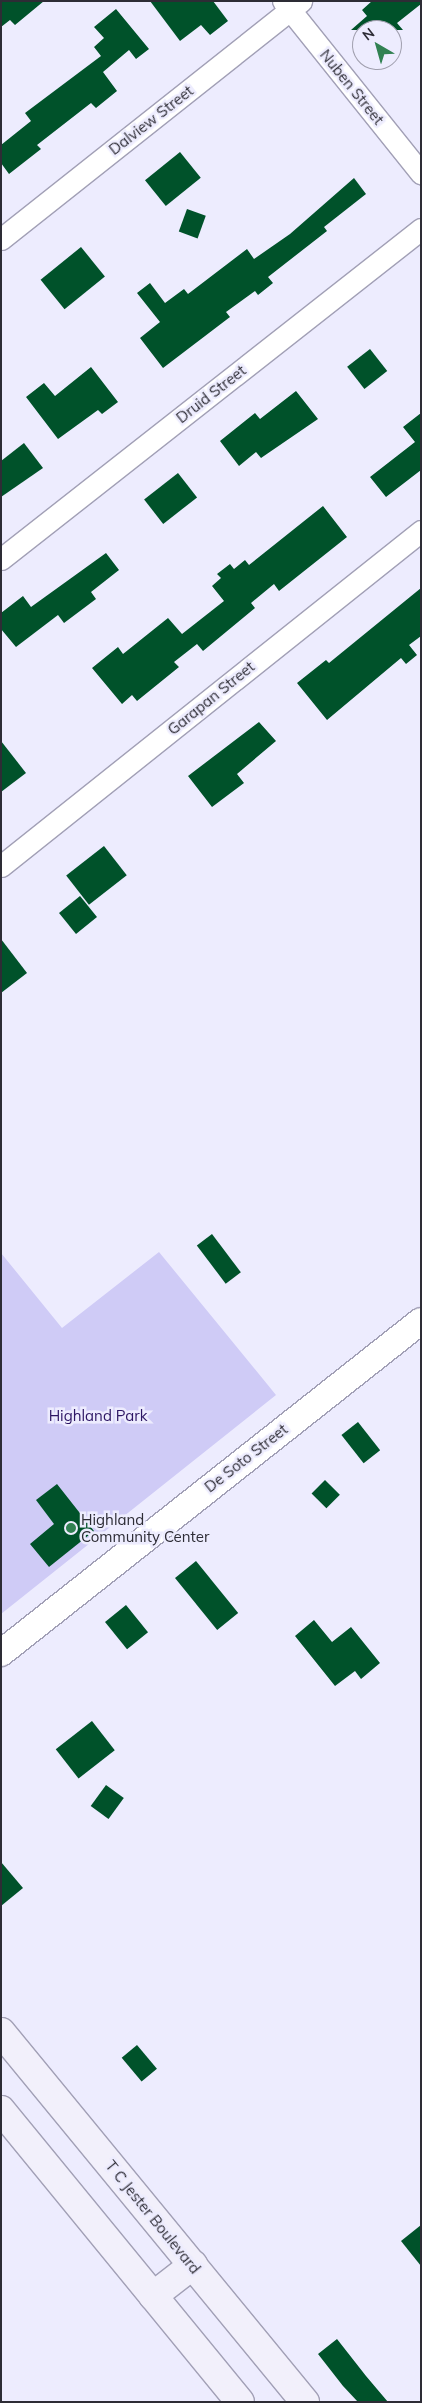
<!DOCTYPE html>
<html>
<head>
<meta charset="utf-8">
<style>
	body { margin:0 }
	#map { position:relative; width:422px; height:2403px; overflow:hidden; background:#edecfe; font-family:Mulish,sans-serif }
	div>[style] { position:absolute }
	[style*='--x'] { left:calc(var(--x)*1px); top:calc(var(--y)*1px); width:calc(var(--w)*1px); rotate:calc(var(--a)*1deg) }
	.green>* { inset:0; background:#cfcbf6 }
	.building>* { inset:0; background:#00522a; transform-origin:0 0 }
	.roads { filter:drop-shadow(1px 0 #a2a0b6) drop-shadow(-1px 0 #a2a0b6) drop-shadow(0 1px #a2a0b6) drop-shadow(0 -1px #a2a0b6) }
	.minor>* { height:21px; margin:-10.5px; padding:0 10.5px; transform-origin:10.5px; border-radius:10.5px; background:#fff }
	.tertiary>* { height:26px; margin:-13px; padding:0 13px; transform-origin:13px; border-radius:13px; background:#fff }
	.secondary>* { height:28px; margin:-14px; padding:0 14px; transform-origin:14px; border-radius:14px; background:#f2f0fb }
	.dots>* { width:14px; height:14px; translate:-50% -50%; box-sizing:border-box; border:2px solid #edecfe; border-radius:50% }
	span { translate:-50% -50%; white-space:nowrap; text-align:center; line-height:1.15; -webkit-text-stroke:5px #edecfe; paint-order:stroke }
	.street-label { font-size:15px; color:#2d2c35 }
	.park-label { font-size:15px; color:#2d1664 }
	.poi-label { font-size:15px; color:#2d2c35 }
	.left { translate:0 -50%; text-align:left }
	.frame { position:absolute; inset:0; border:2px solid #2d2c35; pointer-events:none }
	.north { position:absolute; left:352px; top:20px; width:50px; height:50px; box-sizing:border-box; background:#edecfe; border:1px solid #a09fae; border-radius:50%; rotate:322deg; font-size:14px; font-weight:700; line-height:20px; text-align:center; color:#2d2c35 }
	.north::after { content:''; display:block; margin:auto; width:18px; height:22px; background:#318152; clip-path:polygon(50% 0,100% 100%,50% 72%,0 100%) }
</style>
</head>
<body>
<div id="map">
	<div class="green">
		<div style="clip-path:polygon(159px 1252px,276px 1395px,1px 1614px,1px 1253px,62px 1328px)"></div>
	</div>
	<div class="building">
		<div style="clip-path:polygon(1px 1px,44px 1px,15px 25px,10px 20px,1px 27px)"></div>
		<div style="clip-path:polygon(150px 1px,213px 1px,228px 21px,210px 35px,201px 25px,180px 41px)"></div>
		<div style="clip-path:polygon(372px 1px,421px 1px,421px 4px,397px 23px,403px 30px,351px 30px,367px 16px,362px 10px)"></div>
		<div style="clip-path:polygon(116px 9px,149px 49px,136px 59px,129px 50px,103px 72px,117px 91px,96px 108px,91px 103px,37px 145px,41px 149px,9px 174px,1px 163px,1px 145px,31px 121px,25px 113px,101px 56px,94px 47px,104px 38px,94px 27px)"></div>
		<div style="left:180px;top:152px;width:33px;height:45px;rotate:51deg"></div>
		<div style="clip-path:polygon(354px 178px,366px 194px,324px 227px,327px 231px,268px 277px,273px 283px,258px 295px,255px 291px,226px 312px,230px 317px,163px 368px,140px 338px,160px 322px,137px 293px,150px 283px,165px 303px,184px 289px,188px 294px,247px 249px,254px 259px,290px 234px)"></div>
		<div style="left:187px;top:209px;width:20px;height:24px;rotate:20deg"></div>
		<div style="left:81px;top:247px;width:38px;height:52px;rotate:51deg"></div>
		<div style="left:370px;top:349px;width:28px;height:29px;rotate:52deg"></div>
		<div style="clip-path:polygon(91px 367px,118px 402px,102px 414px,98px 410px,58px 439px,26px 397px,44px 383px,55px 396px)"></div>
		<div style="clip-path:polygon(296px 391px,318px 419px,261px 458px,256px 452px,239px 466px,220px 441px,255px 413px,260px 419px)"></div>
		<div style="clip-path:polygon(421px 413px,421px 470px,386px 497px,370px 477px,415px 442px,403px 427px)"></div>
		<div style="clip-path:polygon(24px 443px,43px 468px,1px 497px,1px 461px)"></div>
		<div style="left:178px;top:473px;width:31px;height:43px;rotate:52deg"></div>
		<div style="clip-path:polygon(323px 506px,347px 537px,279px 591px,274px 584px,251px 603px,255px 608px,203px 651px,197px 644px,174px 662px,179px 667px,137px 701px,132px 695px,122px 704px,92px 668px,118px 647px,123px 654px,168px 618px,182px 634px,224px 601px,212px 586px,221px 578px,217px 574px,230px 564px,234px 569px,245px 560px,249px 565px)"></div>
		<div style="clip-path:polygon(106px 553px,119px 570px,91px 592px,96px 599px,64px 623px,58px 615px,16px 647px,1px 629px,1px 613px,23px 596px,31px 607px)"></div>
		<div style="clip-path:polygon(421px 588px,421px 636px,409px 645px,417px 655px,406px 664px,401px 658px,327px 720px,297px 683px,326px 660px,329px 663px)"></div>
		<div style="clip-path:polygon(259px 722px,276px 741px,237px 774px,244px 783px,212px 807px,188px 776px)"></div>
		<div style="clip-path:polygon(1px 741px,26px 773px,1px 792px)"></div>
		<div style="left:104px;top:846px;width:37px;height:48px;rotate:52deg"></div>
		<div style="left:80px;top:896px;width:27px;height:27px;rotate:51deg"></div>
		<div style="clip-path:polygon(1px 939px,27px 973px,1px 993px)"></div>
		<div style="left:212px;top:1234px;width:48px;height:19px;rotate:53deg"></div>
		<div style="left:358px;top:1422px;width:36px;height:21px;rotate:52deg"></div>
		<div style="left:325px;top:1480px;width:21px;height:19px;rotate:45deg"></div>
		<div style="clip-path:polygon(57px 1484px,94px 1531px,49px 1567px,30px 1544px,54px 1524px,36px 1500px)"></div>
		<div style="left:196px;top:1561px;width:67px;height:27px;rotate:51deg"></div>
		<div style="left:126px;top:1605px;width:35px;height:27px;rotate:51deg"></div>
		<div style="clip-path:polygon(314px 1620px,332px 1642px,351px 1627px,380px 1663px,361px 1679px,355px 1671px,335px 1686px,295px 1636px)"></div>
		<div style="left:92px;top:1721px;width:37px;height:46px;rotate:52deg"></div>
		<div style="left:106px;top:1785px;width:22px;height:26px;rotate:36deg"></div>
		<div style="clip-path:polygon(1px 1862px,23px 1888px,1px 1906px)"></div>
		<div style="left:137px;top:2045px;width:31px;height:20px;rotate:50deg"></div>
		<div style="clip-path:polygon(421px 2225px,421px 2266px,401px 2241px)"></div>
		<div style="clip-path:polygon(337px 2339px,366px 2376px,388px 2402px,358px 2402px,343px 2386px,318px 2354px)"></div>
	</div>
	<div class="roads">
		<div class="minor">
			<div style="--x:283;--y:1;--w:221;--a:51.3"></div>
			<div style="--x:1;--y:239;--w:383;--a:-38.4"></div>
			<div style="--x:1;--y:559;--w:534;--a:-38.16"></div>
			<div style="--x:1;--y:866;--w:537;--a:-38.58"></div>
		</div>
		<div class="tertiary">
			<div style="--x:1;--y:1653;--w:535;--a:-38.33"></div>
		</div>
		<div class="secondary">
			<div style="--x:1;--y:2032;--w:479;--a:50.6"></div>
			<div style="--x:1;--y:2110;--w:377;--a:50.7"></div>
			<div style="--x:153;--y:2296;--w:51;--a:-37.8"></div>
		</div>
	</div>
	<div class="dots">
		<div style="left:71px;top:1528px;background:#318152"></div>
	</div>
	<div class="street-label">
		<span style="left:352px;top:87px;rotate:51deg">Nuben Street</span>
		<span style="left:151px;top:120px;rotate:-38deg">Dalview Street</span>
		<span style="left:211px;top:394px;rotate:-38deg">Druid Street</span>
		<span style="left:211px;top:698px;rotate:-39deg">Garapan Street</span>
		<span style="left:246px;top:1458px;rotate:-38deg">De Soto Street</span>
		<span style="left:153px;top:2217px;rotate:51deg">T C Jester Boulevard</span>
	</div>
	<div class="park-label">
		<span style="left:98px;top:1416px">Highland Park</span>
	</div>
	<div class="poi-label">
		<span class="left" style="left:81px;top:1528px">Highland<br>Community Center</span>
	</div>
	<div class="frame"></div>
	<div class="north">N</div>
</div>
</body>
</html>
